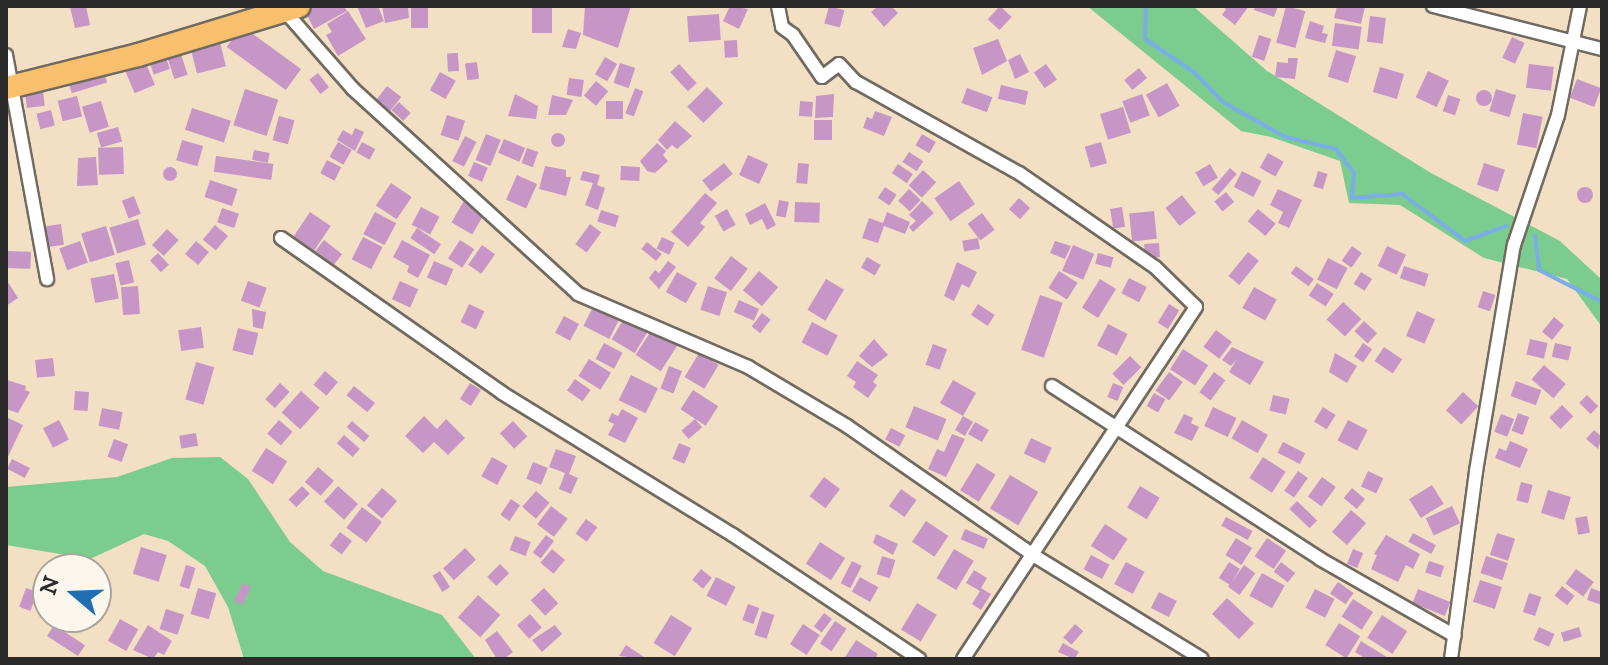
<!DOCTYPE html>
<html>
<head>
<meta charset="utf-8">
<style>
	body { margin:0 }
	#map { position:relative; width:1608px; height:665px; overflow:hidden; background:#f3e0c4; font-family:"IM FELL DW Pica",serif }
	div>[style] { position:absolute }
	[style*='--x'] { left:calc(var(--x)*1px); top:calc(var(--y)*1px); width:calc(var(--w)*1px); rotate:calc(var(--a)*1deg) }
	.green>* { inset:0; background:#7bcc8e }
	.stream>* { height:4px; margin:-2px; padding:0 2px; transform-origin:2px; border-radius:2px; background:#7aaee7 }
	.building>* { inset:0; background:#c697c6; transform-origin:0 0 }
	.round { border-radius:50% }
	.roads { filter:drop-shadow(2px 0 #716a61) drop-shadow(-2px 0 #716a61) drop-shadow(0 2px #716a61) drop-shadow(0 -2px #716a61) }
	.street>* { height:12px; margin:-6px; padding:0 6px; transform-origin:6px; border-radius:6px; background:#fff }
	.highway>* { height:22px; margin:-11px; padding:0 11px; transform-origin:11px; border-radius:11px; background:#f8bf6c }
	span { translate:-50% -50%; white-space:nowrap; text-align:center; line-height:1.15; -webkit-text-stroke:6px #fbf7ec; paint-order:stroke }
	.frame { position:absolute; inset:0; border:8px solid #2b2b2b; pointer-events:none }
	.north { position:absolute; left:32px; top:553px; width:80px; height:80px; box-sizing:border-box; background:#fbf7ec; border:2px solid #a8a59f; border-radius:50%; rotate:289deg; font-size:22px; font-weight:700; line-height:32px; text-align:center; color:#2b2b2b }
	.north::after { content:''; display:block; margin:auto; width:28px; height:36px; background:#1f6fb2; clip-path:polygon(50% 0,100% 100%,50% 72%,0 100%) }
</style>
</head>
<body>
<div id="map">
	<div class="green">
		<div style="clip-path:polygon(1087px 6px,1193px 6px,1267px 71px,1431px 173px,1560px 241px,1602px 280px,1602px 327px,1567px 279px,1484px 258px,1400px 205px,1349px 203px,1340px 161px,1271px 137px,1241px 131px)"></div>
		<div style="clip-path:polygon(220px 457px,248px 479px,290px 542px,323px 571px,442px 615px,476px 659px,244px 659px,228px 607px,205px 566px,168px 541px,144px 534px,90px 559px,6px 545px,6px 487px,117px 477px,172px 458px)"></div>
	</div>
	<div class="stream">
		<div style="--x:1146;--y:6;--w:33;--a:92"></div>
		<div style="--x:1145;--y:39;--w:60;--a:34.2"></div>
		<div style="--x:1195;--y:73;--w:40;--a:46"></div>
		<div style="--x:1223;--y:102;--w:71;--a:29.4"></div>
		<div style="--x:1285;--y:137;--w:52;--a:13.2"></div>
		<div style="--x:1336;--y:149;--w:30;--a:53"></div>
		<div style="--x:1354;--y:173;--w:25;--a:95"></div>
		<div style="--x:1352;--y:198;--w:50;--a:-4.6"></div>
		<div style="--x:1402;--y:194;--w:79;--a:36.7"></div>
		<div style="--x:1465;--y:241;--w:44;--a:-20.1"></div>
		<div style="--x:1535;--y:236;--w:34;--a:83"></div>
		<div style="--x:1539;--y:270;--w:71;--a:26.9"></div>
	</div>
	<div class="building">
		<div style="clip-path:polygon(76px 6px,86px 6px,90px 25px,75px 28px,70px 7px)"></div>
		<div style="clip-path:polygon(313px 6px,344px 6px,347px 11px,314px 29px,305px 11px)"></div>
		<div style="clip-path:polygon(357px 6px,378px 6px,384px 21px,366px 28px)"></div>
		<div style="clip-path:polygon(382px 6px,408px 6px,409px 18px,385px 23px)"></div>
		<div style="left:411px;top:6px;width:17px;height:22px"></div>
		<div style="left:532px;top:6px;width:20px;height:27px"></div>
		<div style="clip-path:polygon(585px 6px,631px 6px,618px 48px,583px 35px)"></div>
		<div style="clip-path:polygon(730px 6px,748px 9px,739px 29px,723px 21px)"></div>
		<div style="left:829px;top:6px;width:16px;height:18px;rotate:15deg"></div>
		<div style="clip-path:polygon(878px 6px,891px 6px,898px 13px,884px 27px,871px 12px)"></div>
		<div style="left:1000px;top:6px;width:16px;height:18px;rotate:43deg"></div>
		<div style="clip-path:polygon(1222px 6px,1249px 6px,1235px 25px,1222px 15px,1226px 9px)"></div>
		<div style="clip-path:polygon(1255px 6px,1278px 6px,1274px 17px,1254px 10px)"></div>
		<div style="left:1286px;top:6px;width:20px;height:38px;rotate:15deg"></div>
		<div style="clip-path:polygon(1337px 6px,1365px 7px,1361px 24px,1334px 18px)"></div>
		<div style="clip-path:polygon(348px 11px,366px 39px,338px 56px,326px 35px,332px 32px,327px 24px)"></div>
		<div style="left:719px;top:14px;width:26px;height:32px;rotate:86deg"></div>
		<div style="left:1370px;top:16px;width:16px;height:26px;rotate:7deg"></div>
		<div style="clip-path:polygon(1310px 21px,1324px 26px,1322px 33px,1328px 34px,1325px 43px,1305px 38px)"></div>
		<div style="left:1335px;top:23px;width:27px;height:23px;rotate:8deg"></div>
		<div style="left:242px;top:26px;width:73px;height:26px;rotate:36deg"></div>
		<div style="clip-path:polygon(568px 29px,581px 33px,576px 49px,562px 47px)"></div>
		<div style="left:1259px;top:35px;width:13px;height:23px;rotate:18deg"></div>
		<div style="left:1512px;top:37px;width:14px;height:23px;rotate:25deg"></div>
		<div style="left:219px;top:38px;width:29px;height:30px;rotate:76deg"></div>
		<div style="clip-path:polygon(998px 39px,1007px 61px,982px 75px,973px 48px)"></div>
		<div style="left:737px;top:40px;width:17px;height:13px;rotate:87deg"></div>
		<div style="left:179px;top:48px;width:28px;height:14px;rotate:72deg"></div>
		<div style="left:1336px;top:50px;width:21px;height:28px;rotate:17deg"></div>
		<div style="left:164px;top:52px;width:18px;height:17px;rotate:71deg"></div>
		<div style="left:458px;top:53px;width:18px;height:11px;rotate:87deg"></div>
		<div style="clip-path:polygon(1020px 54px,1029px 72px,1015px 79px,1008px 60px)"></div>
		<div style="left:605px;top:57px;width:14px;height:20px;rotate:30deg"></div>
		<div style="clip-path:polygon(1288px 58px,1298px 58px,1295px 79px,1275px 77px,1277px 62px,1288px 63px)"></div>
		<div style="left:144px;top:59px;width:28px;height:22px;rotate:67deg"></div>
		<div style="left:477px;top:62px;width:17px;height:12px;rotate:83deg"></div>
		<div style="left:620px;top:63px;width:16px;height:21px;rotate:18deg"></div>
		<div style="left:679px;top:64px;width:26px;height:12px;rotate:47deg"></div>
		<div style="left:1046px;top:64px;width:19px;height:15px;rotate:55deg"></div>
		<div style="left:1529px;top:64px;width:25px;height:24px;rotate:7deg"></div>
		<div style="left:1380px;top:67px;width:25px;height:26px;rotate:16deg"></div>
		<div style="left:1139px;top:68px;width:13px;height:19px;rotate:51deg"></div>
		<div style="left:103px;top:69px;width:14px;height:37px;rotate:73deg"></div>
		<div style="left:1428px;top:71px;width:23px;height:29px;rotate:25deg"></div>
		<div style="left:440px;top:72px;width:18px;height:21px;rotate:29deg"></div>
		<div style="left:318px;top:73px;width:18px;height:11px;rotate:52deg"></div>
		<div style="left:569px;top:78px;width:15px;height:17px;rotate:8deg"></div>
		<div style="left:1577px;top:79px;width:26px;height:20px;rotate:21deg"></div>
		<div style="left:596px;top:81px;width:16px;height:19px;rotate:40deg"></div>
		<div style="left:42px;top:83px;width:23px;height:18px;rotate:83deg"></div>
		<div style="left:1167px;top:83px;width:26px;height:24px;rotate:61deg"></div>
		<div style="left:1001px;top:85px;width:28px;height:14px;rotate:13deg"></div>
		<div style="left:387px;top:86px;width:18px;height:19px;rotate:38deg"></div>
		<div style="left:707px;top:87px;width:23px;height:28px;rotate:45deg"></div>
		<div style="left:635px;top:88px;width:9px;height:27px;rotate:21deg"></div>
		<div style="left:967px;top:88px;width:27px;height:16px;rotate:20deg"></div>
		<div style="left:245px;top:89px;width:35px;height:38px;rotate:18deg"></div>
		<div style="left:1496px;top:89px;width:21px;height:23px;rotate:17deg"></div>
		<div class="round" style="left:1476px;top:90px;width:16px;height:16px"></div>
		<div style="clip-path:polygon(515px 94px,538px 106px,536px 119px,508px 116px)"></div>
		<div style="clip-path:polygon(834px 94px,833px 117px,815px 118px,816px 96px)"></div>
		<div style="left:1142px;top:94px;width:23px;height:21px;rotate:70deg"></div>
		<div style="clip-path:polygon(552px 95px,573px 100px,566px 115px,548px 115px)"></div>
		<div style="left:1448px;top:95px;width:13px;height:17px;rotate:18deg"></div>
		<div style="left:77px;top:96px;width:21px;height:20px;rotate:76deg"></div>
		<div style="left:101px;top:101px;width:27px;height:20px;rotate:73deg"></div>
		<div style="left:606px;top:101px;width:17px;height:18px"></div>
		<div style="left:800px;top:101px;width:13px;height:15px;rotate:4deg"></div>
		<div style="left:399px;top:102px;width:16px;height:11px;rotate:43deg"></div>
		<div style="left:1123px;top:107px;width:27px;height:24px;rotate:73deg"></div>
		<div style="left:192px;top:108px;width:41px;height:23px;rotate:18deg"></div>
		<div style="left:51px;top:110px;width:16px;height:15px;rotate:76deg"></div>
		<div style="clip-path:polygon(875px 111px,892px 117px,884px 136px,863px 128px,867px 117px,872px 119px)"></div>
		<div style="left:1523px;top:113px;width:20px;height:32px;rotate:11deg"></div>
		<div style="left:447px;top:115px;width:19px;height:21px;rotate:18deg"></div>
		<div style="left:279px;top:116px;width:16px;height:25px;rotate:15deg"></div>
		<div style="left:814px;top:120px;width:18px;height:20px"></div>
		<div style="clip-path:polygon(675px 121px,692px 136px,677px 149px,672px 145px,667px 150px,658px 140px)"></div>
		<div style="left:118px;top:127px;width:15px;height:22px;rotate:74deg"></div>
		<div style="clip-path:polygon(355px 128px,364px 132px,355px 151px,337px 140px,343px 130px,352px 135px)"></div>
		<div class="round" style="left:551px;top:133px;width:14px;height:14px"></div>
		<div style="left:486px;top:134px;width:16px;height:28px;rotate:22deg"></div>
		<div style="left:922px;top:134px;width:16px;height:13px;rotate:30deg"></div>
		<div style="left:465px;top:136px;width:13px;height:28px;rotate:27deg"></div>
		<div style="left:504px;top:139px;width:23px;height:15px;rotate:23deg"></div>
		<div style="left:182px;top:140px;width:22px;height:21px;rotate:16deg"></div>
		<div style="left:338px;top:142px;width:16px;height:17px;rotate:30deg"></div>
		<div style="left:362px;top:142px;width:15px;height:12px;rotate:28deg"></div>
		<div style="left:1101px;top:142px;width:22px;height:17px;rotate:74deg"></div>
		<div style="clip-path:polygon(657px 143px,666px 151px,663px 155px,668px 161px,655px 173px,647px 171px,640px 161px)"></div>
		<div style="left:123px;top:147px;width:27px;height:25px;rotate:88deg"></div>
		<div style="left:527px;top:148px;width:12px;height:16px;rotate:20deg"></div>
		<div style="left:254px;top:150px;width:16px;height:10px;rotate:11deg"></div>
		<div style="left:909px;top:152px;width:17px;height:12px;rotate:33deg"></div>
		<div style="left:1268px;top:153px;width:18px;height:17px;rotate:29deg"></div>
		<div style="left:748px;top:155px;width:22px;height:22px;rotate:24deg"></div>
		<div style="left:216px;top:156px;width:58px;height:16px;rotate:8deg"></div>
		<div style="clip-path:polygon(96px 157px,98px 185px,77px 186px,78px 158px)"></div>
		<div style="left:327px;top:160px;width:16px;height:15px;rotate:27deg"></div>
		<div style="left:474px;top:162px;width:15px;height:15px;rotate:23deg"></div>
		<div style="left:724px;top:163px;width:14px;height:28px;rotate:51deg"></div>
		<div style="left:798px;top:163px;width:11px;height:20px;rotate:5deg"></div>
		<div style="left:1484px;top:163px;width:22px;height:23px;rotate:18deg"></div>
		<div style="left:898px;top:164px;width:18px;height:11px;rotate:34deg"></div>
		<div style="left:1210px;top:164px;width:16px;height:17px;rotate:60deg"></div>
		<div style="clip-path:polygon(545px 166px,566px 170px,566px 177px,571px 177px,566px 196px,539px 189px)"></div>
		<div style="left:621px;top:166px;width:19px;height:14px;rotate:3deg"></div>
		<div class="round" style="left:163px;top:167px;width:14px;height:14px"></div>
		<div style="left:1230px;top:168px;width:9px;height:28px;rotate:41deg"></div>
		<div style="left:923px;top:170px;width:18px;height:21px;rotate:43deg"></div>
		<div style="clip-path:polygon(583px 171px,600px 175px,597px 185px,605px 188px,598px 210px,585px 205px,593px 183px,580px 180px)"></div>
		<div style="left:1242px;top:171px;width:22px;height:18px;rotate:27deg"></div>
		<div style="left:1318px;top:171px;width:10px;height:16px;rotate:17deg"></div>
		<div style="left:517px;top:175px;width:22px;height:27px;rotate:24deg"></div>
		<div style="left:210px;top:180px;width:29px;height:18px;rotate:18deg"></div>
		<div style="left:959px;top:181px;width:28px;height:30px;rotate:55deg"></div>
		<div style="left:391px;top:183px;width:25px;height:27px;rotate:34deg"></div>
		<div style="left:885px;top:187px;width:14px;height:13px;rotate:34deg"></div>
		<div class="round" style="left:1577px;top:187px;width:16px;height:16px"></div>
		<div style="left:909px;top:189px;width:16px;height:16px;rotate:43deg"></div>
		<div style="clip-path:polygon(1278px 189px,1302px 200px,1289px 228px,1278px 223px,1283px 212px,1270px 205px)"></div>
		<div style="left:1226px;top:192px;width:13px;height:15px;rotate:51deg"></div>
		<div style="clip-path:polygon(705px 193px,717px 203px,700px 223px,705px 227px,688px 247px,671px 232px)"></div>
		<div style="left:1182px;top:195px;width:23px;height:21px;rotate:52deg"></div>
		<div style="left:134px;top:196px;width:19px;height:13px;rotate:69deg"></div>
		<div style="left:1019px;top:198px;width:15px;height:15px;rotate:42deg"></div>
		<div style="left:465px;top:199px;width:24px;height:27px;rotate:30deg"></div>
		<div style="left:779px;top:200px;width:10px;height:16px;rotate:11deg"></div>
		<div style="clip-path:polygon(922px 201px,934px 213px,913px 232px,909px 227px,916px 221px,909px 215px)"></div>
		<div style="left:795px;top:202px;width:25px;height:20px;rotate:2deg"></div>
		<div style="clip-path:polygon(765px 203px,776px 225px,767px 230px,762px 219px,750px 225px,745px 214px)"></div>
		<div style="left:421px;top:207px;width:21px;height:20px;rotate:28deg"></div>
		<div style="left:1122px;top:207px;width:20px;height:12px;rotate:81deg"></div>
		<div style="left:222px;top:208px;width:18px;height:15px;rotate:19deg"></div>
		<div style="left:727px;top:209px;width:18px;height:14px;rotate:61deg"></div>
		<div style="left:1258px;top:209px;width:23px;height:16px;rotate:40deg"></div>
		<div style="left:601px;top:210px;width:19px;height:12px;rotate:18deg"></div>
		<div style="left:1154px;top:211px;width:28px;height:25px;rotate:84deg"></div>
		<div style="left:310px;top:212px;width:25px;height:31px;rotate:34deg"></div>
		<div style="left:375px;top:212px;width:24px;height:25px;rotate:28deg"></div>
		<div style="clip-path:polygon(887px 212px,910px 222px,905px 234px,884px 226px,878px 243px,862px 238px,869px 218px,883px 223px)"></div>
		<div style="left:982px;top:213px;width:21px;height:18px;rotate:53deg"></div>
		<div style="left:138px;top:219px;width:27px;height:30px;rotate:73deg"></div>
		<div style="left:61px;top:224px;width:21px;height:21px;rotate:82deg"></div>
		<div style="left:590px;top:224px;width:14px;height:25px;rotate:36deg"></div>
		<div style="left:215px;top:225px;width:17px;height:19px;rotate:40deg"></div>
		<div style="left:106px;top:226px;width:30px;height:26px;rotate:73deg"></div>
		<div style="left:417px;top:228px;width:29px;height:12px;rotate:34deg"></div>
		<div style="left:167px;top:229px;width:16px;height:22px;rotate:43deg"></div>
		<div style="left:363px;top:237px;width:22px;height:25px;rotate:27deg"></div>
		<div style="left:662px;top:237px;width:14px;height:13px;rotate:25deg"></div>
		<div style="left:978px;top:238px;width:11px;height:16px;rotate:80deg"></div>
		<div style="left:324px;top:240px;width:23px;height:14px;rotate:38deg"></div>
		<div style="clip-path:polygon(402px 240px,430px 255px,418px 278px,407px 272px,409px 266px,393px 257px)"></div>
		<div style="left:460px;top:240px;width:17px;height:22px;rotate:33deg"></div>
		<div style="left:80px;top:241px;width:23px;height:22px;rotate:70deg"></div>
		<div style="left:196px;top:241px;width:17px;height:17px;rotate:40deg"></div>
		<div style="clip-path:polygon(1055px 241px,1071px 246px,1065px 259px,1050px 253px)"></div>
		<div style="left:647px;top:242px;width:19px;height:9px;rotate:39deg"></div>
		<div style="left:1159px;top:243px;width:14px;height:15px;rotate:86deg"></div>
		<div style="left:482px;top:245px;width:16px;height:24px;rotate:35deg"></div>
		<div style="left:1073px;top:245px;width:23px;height:28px;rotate:23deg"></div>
		<div style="left:1352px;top:246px;width:12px;height:18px;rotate:35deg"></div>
		<div style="left:1387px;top:246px;width:21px;height:22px;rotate:25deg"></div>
		<div style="left:6px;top:251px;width:25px;height:17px;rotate:2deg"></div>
		<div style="left:1248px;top:252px;width:14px;height:31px;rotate:39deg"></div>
		<div style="left:158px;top:253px;width:16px;height:11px;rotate:47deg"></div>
		<div style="left:1098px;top:253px;width:16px;height:11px;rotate:15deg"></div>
		<div style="left:731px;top:256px;width:21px;height:28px;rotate:37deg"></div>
		<div style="left:867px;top:257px;width:16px;height:12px;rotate:30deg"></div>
		<div style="left:1328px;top:258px;width:22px;height:24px;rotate:27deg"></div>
		<div style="left:129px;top:260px;width:23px;height:14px;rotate:77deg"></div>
		<div style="left:434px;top:261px;width:21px;height:18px;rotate:23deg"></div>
		<div style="clip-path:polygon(668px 261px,676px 267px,659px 289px,649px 278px,655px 270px,659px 273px)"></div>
		<div style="clip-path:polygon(957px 262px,977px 272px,969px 288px,962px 284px,954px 301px,944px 296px)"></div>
		<div style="left:1296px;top:266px;width:22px;height:9px;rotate:36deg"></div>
		<div style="left:1404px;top:266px;width:26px;height:13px;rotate:18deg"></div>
		<div style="left:759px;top:271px;width:25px;height:25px;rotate:40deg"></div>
		<div style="left:1059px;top:271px;width:22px;height:20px;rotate:32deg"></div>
		<div style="left:677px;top:272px;width:23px;height:23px;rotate:29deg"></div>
		<div style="left:1361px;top:272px;width:13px;height:14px;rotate:32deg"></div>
		<div style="left:114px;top:274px;width:25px;height:24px;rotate:79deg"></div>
		<div style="left:1129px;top:278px;width:20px;height:17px;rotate:27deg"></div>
		<div style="clip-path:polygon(6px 279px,18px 298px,6px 306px)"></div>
		<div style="left:826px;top:279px;width:21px;height:36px;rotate:31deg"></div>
		<div style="left:1100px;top:279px;width:19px;height:34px;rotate:32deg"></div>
		<div style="left:248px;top:281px;width:20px;height:21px;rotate:20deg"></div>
		<div style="left:400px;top:281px;width:20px;height:20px;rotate:24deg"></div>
		<div style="left:1317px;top:283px;width:20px;height:15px;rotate:33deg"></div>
		<div style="left:138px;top:286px;width:28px;height:17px;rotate:86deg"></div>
		<div style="left:708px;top:286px;width:20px;height:25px;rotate:18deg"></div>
		<div style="left:1254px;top:287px;width:26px;height:24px;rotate:29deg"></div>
		<div style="left:1483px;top:291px;width:13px;height:17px;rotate:18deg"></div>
		<div style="left:1040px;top:295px;width:24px;height:58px;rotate:19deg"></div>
		<div style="left:739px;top:300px;width:22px;height:13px;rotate:24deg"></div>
		<div style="left:1343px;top:302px;width:25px;height:24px;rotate:43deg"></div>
		<div style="left:469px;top:304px;width:17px;height:20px;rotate:25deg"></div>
		<div style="left:978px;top:304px;width:20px;height:13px;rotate:33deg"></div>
		<div style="left:1169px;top:304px;width:12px;height:22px;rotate:31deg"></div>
		<div style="left:593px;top:307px;width:29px;height:21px;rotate:27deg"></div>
		<div style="clip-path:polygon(252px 309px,266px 312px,263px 329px,253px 327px)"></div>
		<div style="left:1417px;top:311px;width:20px;height:27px;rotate:24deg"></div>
		<div style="left:762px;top:313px;width:11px;height:17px;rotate:38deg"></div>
		<div style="left:564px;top:316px;width:17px;height:19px;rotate:28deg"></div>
		<div style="left:625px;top:317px;width:27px;height:26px;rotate:31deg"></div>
		<div style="left:1554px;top:317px;width:13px;height:19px;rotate:39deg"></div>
		<div style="left:1364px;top:321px;width:18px;height:14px;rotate:43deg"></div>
		<div style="left:812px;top:322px;width:29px;height:23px;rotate:27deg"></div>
		<div style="left:1108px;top:324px;width:22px;height:24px;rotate:27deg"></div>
		<div style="left:201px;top:327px;width:21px;height:23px;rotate:82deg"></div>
		<div style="left:238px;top:328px;width:21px;height:23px;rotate:14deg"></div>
		<div style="left:653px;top:328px;width:30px;height:32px;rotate:33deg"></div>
		<div style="left:1216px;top:330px;width:20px;height:21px;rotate:37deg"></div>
		<div style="clip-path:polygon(874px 339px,888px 355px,872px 367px,859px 356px)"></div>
		<div style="left:1530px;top:339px;width:18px;height:16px;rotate:13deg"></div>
		<div style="left:604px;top:343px;width:21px;height:18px;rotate:28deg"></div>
		<div style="left:1363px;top:343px;width:11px;height:16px;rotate:34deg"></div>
		<div style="left:1555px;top:343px;width:17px;height:14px;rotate:13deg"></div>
		<div style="left:933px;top:344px;width:15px;height:22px;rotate:20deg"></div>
		<div style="clip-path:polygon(1232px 347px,1264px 362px,1250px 385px,1229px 372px,1237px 359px,1231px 366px,1222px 360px)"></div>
		<div style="left:1384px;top:347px;width:22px;height:17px;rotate:34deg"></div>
		<div style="left:1183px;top:349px;width:30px;height:24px;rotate:33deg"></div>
		<div style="left:699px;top:353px;width:23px;height:28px;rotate:31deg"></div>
		<div style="clip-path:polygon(1335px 353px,1357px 366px,1347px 383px,1329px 372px)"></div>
		<div style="left:1130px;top:356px;width:16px;height:25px;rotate:45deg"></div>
		<div style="left:53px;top:358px;width:18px;height:18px;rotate:84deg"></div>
		<div style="left:589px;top:359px;width:26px;height:20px;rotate:32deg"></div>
		<div style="clip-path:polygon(857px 361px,878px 375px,873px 382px,877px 385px,868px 398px,853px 387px,856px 382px,847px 376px)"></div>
		<div style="left:196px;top:362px;width:19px;height:39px;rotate:16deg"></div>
		<div style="left:1544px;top:365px;width:29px;height:19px;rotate:41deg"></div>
		<div style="left:669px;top:366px;width:14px;height:24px;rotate:21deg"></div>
		<div style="left:325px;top:371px;width:17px;height:18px;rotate:40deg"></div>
		<div style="left:1169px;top:372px;width:17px;height:23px;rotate:36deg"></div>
		<div style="left:1214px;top:372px;width:14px;height:25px;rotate:36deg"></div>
		<div style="left:631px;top:375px;width:30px;height:28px;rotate:26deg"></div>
		<div style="left:575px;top:379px;width:19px;height:14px;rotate:35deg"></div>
		<div style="clip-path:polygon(7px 380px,26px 386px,25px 390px,30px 392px,18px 413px,6px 409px)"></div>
		<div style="clip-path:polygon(953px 380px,976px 393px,963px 416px,973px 422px,965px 436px,955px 430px,963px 416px,940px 403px)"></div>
		<div style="left:1516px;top:381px;width:27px;height:16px;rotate:20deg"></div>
		<div style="left:280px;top:383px;width:13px;height:22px;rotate:42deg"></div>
		<div style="left:470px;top:383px;width:13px;height:19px;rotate:32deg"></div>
		<div style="left:1113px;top:383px;width:11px;height:15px;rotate:22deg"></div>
		<div style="left:354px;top:386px;width:27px;height:12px;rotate:39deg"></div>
		<div style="left:693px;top:390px;width:30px;height:23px;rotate:33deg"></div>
		<div style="left:75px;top:391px;width:14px;height:19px;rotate:4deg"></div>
		<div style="left:301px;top:391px;width:25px;height:29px;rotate:42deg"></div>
		<div style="left:1463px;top:392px;width:21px;height:25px;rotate:43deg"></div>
		<div style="left:1154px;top:393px;width:13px;height:15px;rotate:29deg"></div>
		<div style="left:1273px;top:395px;width:17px;height:16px;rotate:13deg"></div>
		<div style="left:1587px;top:395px;width:16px;height:11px;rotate:45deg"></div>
		<div style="left:1562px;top:405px;width:16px;height:18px;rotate:45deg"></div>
		<div style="left:914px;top:406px;width:35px;height:23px;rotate:22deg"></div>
		<div style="left:1213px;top:407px;width:26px;height:21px;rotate:25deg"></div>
		<div style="left:1323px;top:407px;width:15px;height:17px;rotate:32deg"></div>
		<div style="left:102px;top:408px;width:21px;height:18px;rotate:11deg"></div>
		<div style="clip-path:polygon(622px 409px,638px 418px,625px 443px,608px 435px,614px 424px,608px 421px,612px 413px,618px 416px)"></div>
		<div style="left:1518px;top:413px;width:12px;height:19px;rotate:20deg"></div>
		<div style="clip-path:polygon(1184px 414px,1193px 418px,1191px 423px,1199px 427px,1192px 441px,1174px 433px)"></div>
		<div style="left:1501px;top:414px;width:14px;height:19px;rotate:21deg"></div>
		<div style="clip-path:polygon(424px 416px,437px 429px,446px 419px,465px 438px,448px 455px,434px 442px,423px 453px,405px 436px)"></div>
		<div style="clip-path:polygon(6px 417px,23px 425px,6px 461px)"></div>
		<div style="left:695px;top:419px;width:11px;height:18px;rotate:49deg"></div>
		<div style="left:59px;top:420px;width:22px;height:18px;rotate:63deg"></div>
		<div style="left:279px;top:420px;width:18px;height:18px;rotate:41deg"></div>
		<div style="left:1242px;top:420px;width:30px;height:21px;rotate:30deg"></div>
		<div style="left:1348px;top:420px;width:22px;height:23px;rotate:27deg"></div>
		<div style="left:352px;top:421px;width:23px;height:8px;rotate:41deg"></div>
		<div style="left:513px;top:421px;width:21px;height:18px;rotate:47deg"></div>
		<div style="left:975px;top:422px;width:16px;height:14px;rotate:30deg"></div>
		<div style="left:891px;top:428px;width:16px;height:13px;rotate:27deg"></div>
		<div style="clip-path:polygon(1594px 430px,1602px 437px,1598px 449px,1586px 439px)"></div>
		<div style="left:196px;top:433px;width:13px;height:17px;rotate:81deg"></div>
		<div style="clip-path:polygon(952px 434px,965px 439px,946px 477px,928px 469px,937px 449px,944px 452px)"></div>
		<div style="left:344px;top:435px;width:21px;height:11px;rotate:41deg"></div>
		<div style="left:1031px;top:438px;width:23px;height:17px;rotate:25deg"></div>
		<div style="left:114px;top:439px;width:15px;height:19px;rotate:20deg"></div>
		<div style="clip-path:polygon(1510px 441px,1528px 449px,1520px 468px,1495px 458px,1499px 448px,1506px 451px)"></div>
		<div style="left:1283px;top:442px;width:25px;height:12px;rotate:27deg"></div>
		<div style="left:679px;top:443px;width:13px;height:17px;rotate:23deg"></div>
		<div style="left:266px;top:448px;width:25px;height:27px;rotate:32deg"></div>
		<div style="clip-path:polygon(556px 449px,576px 456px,569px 474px,578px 478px,571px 494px,559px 489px,565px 473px,549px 467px)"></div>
		<div style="left:492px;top:457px;width:18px;height:22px;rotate:29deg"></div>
		<div style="left:1263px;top:457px;width:27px;height:25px;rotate:33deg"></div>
		<div style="left:12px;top:459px;width:20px;height:11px;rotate:27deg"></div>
		<div style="left:533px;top:462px;width:16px;height:18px;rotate:22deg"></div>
		<div style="left:977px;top:463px;width:22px;height:32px;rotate:32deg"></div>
		<div style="left:318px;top:467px;width:21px;height:20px;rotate:41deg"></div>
		<div style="left:1298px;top:471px;width:12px;height:24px;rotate:35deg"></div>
		<div style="left:1368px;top:471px;width:17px;height:17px;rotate:25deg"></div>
		<div style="left:1010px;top:475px;width:33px;height:39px;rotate:31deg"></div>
		<div style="left:824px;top:477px;width:20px;height:24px;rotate:37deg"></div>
		<div style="left:1322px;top:477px;width:17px;height:24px;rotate:36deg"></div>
		<div style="left:1521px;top:482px;width:12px;height:19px;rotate:14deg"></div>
		<div style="left:1432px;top:485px;width:22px;height:27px;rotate:58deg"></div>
		<div style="left:302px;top:486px;width:11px;height:19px;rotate:45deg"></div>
		<div style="left:338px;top:486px;width:27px;height:21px;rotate:42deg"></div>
		<div style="left:1140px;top:486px;width:23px;height:25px;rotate:31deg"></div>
		<div style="left:382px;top:488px;width:20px;height:23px;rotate:41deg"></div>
		<div style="left:1352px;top:488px;width:17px;height:13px;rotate:40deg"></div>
		<div style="left:901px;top:489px;width:19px;height:21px;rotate:35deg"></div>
		<div style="left:1548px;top:490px;width:24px;height:24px;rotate:17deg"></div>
		<div style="left:536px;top:491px;width:18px;height:21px;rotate:41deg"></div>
		<div style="left:511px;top:499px;width:11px;height:19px;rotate:34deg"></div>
		<div style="left:1297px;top:501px;width:28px;height:11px;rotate:44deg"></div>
		<div style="left:551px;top:506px;width:21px;height:23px;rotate:37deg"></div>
		<div style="left:1452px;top:506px;width:19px;height:29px;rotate:65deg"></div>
		<div style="left:362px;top:507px;width:25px;height:26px;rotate:37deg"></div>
		<div style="left:1351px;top:510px;width:20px;height:29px;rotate:41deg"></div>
		<div style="left:1587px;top:516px;width:17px;height:12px;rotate:80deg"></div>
		<div style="left:1226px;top:517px;width:30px;height:10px;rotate:28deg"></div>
		<div style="left:586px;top:519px;width:14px;height:18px;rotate:36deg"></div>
		<div style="left:926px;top:521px;width:27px;height:25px;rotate:34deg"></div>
		<div style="left:1105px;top:524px;width:27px;height:26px;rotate:33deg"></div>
		<div style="left:965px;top:529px;width:25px;height:11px;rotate:23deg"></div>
		<div style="left:340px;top:532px;width:15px;height:17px;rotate:37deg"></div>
		<div style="left:1413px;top:533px;width:26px;height:10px;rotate:28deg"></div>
		<div style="left:1497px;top:533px;width:19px;height:23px;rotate:18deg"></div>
		<div style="clip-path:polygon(876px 534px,898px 544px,893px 555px,873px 543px)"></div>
		<div style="left:546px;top:535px;width:10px;height:22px;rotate:37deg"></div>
		<div style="clip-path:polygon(1386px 535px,1420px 554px,1413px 569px,1406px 565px,1398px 582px,1371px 569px,1377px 555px,1374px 554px)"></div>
		<div style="left:515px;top:536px;width:17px;height:15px;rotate:21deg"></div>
		<div style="left:1236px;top:538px;width:19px;height:20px;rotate:32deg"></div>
		<div style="left:1267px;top:538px;width:23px;height:22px;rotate:34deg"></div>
		<div style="left:820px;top:542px;width:30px;height:26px;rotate:33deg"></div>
		<div style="left:141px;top:547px;width:27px;height:28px;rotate:17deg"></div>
		<div style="left:465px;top:548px;width:16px;height:30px;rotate:47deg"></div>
		<div style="left:552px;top:549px;width:17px;height:18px;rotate:40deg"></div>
		<div style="left:954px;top:549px;width:23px;height:34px;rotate:31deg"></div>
		<div style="left:1353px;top:549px;width:11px;height:16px;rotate:22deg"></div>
		<div style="left:1091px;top:555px;width:21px;height:16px;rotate:28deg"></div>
		<div style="left:882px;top:556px;width:14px;height:19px;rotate:17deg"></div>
		<div style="left:1486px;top:556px;width:23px;height:18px;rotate:18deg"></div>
		<div style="left:852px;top:561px;width:11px;height:25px;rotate:27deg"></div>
		<div style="left:1429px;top:561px;width:16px;height:12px;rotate:18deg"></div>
		<div style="left:1126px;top:562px;width:21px;height:25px;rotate:28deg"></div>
		<div style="left:1229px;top:562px;width:13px;height:19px;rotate:32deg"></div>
		<div style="left:1281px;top:562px;width:18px;height:12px;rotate:38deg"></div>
		<div style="left:500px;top:564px;width:13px;height:18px;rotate:45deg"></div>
		<div style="left:186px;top:565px;width:10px;height:22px;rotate:17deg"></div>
		<div style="left:1244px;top:565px;width:14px;height:27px;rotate:36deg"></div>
		<div style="left:701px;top:569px;width:14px;height:14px;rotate:39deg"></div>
		<div style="left:1576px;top:569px;width:22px;height:18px;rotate:36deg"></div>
		<div style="clip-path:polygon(974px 570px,987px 578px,981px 588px,991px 594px,981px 610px,972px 604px,980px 591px,966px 583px)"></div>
		<div style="left:440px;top:571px;width:19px;height:9px;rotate:58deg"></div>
		<div style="left:1262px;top:573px;width:26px;height:26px;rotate:29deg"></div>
		<div style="left:716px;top:577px;width:22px;height:21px;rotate:27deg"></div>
		<div style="left:860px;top:577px;width:21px;height:17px;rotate:29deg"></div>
		<div style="left:1480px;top:580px;width:23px;height:23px;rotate:18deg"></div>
		<div style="left:1338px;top:582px;width:19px;height:14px;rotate:35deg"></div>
		<div style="left:243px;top:583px;width:9px;height:20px;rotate:27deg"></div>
		<div style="left:1562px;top:586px;width:16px;height:12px;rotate:38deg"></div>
		<div style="left:26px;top:588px;width:12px;height:20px;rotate:20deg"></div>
		<div style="left:198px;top:588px;width:19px;height:27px;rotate:16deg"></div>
		<div style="left:544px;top:588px;width:21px;height:18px;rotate:47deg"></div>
		<div style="clip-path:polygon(1591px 588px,1602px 592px,1602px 605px,1587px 600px)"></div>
		<div style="left:1315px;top:589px;width:22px;height:21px;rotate:27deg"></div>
		<div style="left:1418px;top:589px;width:35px;height:15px;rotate:22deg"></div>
		<div style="left:1159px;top:592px;width:20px;height:18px;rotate:27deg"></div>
		<div style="left:1529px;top:593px;width:13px;height:20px;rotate:18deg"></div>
		<div style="left:478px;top:595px;width:30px;height:30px;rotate:42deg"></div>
		<div style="left:1227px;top:598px;width:37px;height:22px;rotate:43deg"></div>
		<div style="left:1353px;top:599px;width:24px;height:21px;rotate:33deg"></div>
		<div style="left:917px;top:603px;width:23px;height:31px;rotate:31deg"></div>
		<div style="left:748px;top:604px;width:12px;height:17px;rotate:20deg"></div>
		<div style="left:166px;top:609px;width:19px;height:21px;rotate:18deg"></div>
		<div style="left:762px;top:611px;width:13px;height:25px;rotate:18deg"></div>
		<div style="left:824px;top:613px;width:10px;height:17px;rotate:37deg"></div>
		<div style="left:530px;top:614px;width:18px;height:17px;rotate:49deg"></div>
		<div style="left:671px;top:615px;width:25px;height:33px;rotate:32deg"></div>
		<div style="left:1382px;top:615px;width:30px;height:27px;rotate:33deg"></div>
		<div style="left:120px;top:619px;width:21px;height:25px;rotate:29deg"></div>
		<div style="left:835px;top:621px;width:14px;height:27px;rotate:34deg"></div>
		<div style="left:1339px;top:623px;width:25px;height:26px;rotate:32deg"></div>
		<div style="left:803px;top:624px;width:20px;height:24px;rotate:33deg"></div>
		<div style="left:1075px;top:624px;width:11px;height:18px;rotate:41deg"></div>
		<div style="left:54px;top:625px;width:37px;height:13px;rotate:33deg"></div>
		<div style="clip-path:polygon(148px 625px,172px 641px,164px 655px,158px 652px,153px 659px,133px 650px)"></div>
		<div style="clip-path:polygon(555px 625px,562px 634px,542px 652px,532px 640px)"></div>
		<div style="left:1539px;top:627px;width:17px;height:14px;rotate:24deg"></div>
		<div style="left:1579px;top:627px;width:10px;height:19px;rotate:73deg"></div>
		<div style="clip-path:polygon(497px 631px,513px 652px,504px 659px,497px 659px,485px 640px)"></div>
		<div style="clip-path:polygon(856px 640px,878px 654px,875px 659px,844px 659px)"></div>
		<div style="clip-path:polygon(1361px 641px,1390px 659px,1366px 659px,1355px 652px)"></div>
		<div style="clip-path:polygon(1063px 643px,1079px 652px,1074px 659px,1058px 652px)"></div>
		<div style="clip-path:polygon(626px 645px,647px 659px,619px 656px)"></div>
	</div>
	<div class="roads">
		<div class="street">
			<div style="--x:778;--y:6;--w:21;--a:79"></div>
			<div style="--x:782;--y:27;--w:14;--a:36"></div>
			<div style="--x:793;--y:35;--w:51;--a:55.4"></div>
			<div style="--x:822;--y:77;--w:21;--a:-37"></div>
			<div style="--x:839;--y:64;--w:25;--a:47"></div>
			<div style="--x:856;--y:82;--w:187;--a:29.2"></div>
			<div style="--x:1019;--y:173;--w:165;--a:34.7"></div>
			<div style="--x:1155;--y:267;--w:57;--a:44.3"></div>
			<div style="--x:1196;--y:307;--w:422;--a:123.5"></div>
			<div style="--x:1433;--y:6;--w:174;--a:14.3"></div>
			<div style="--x:283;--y:9;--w:106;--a:48.8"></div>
			<div style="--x:353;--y:89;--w:304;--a:42.3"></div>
			<div style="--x:578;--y:294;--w:185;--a:23.2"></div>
			<div style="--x:748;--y:367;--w:115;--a:30.8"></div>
			<div style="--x:847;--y:426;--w:226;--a:34.7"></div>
			<div style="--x:1033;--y:555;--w:198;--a:31.6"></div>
			<div style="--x:6;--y:55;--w:228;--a:79.6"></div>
			<div style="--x:281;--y:238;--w:270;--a:35"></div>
			<div style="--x:502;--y:393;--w:271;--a:31.6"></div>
			<div style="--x:733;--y:535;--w:224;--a:33.7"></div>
			<div style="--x:1052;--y:386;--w:319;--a:32.8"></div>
			<div style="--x:1320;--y:559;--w:155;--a:29.7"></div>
			<div style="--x:1451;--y:659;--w:190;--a:-82.4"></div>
			<div style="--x:1476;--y:471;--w:229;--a:-80.5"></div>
			<div style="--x:1514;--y:245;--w:137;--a:-71.3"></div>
			<div style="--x:1558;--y:115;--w:111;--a:-78.6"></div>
		</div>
		<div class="highway">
			<div style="--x:6;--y:88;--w:136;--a:-14"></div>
			<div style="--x:138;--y:55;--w:168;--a:-16.9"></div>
		</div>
	</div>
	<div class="frame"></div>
	<div class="north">N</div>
</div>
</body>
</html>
